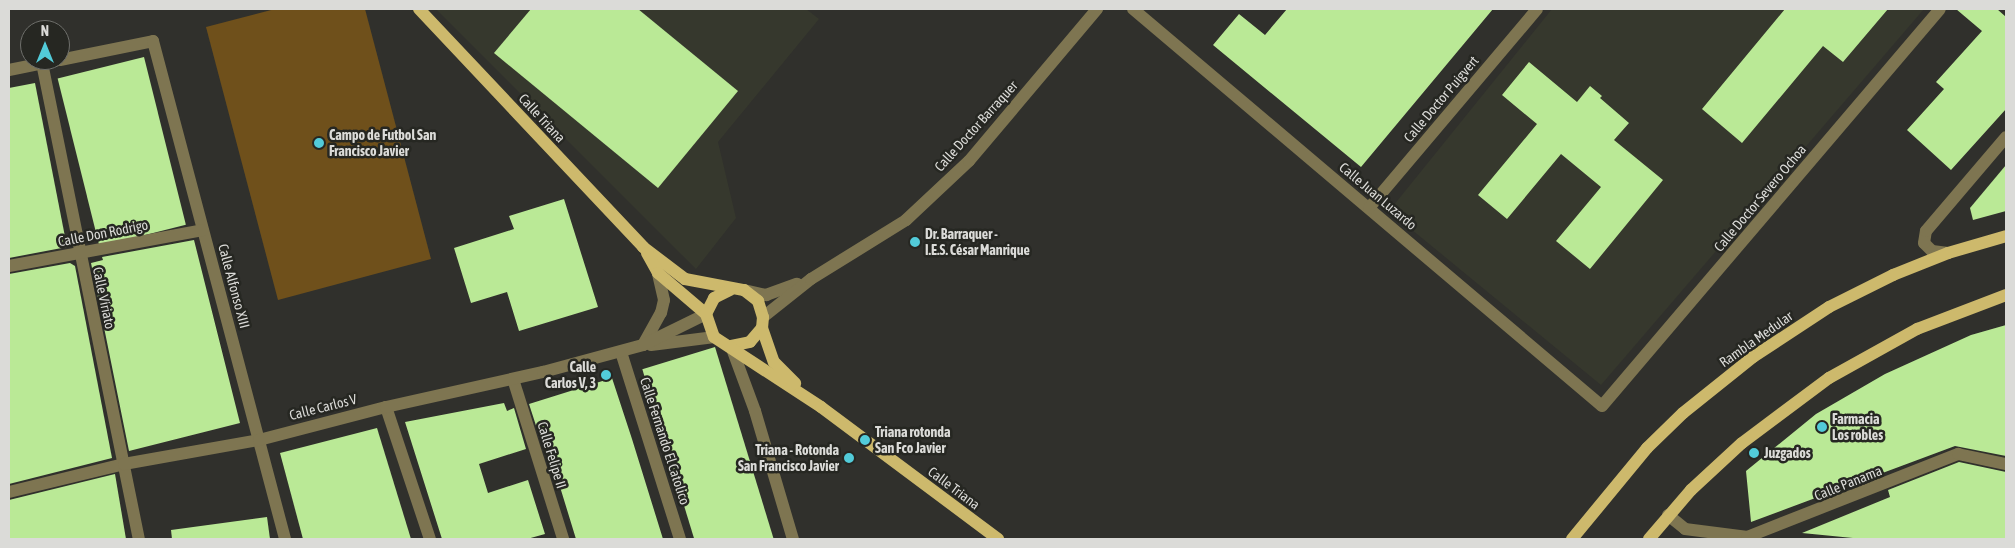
<!DOCTYPE html>
<html>
<head>
<meta charset="utf-8">
<style>
	body { margin:0 }
	#map { position:relative; width:2015px; height:548px; overflow:hidden; background:#30302c; font-family:"Asap Condensed",sans-serif }
	div>[style] { position:absolute }
	[style*='--x'] { left:calc(var(--x)*1px); top:calc(var(--y)*1px); width:calc(var(--w)*1px); rotate:calc(var(--a)*1deg) }
	.built>* { inset:0; background:#36382d }
	.green>* { inset:0; background:#6f501b }
	.building>* { inset:0; background:#bae996; transform-origin:0 0 }
	.minor>* { height:12px; margin:-6px; padding:0 6px; transform-origin:6px; border-radius:6px; background:#7e7551 }
	.major>* { height:12px; margin:-6px; padding:0 6px; transform-origin:6px; border-radius:6px; background:#cdb96c }
	.dots>* { width:14px; height:14px; translate:-50% -50%; box-sizing:border-box; border:2px solid #262722; border-radius:50% }
	span { translate:-50% -50%; white-space:nowrap; text-align:center; line-height:1.15; -webkit-text-stroke:5px #262722; paint-order:stroke }
	.street-label { font-size:14px; color:#dbdbd8 }
	.poi-label { font-size:14px; color:#dbdbd8; font-weight:700 }
	.left { translate:0 -50%; text-align:left }
	.right { translate:-100% -50%; text-align:right }
	.frame { position:absolute; inset:0; border:10px solid #dbdbd8; pointer-events:none }
	.north { position:absolute; left:20px; top:20px; width:50px; height:50px; box-sizing:border-box; background:#262722; border:1px solid #6e6f6b; border-radius:50%; rotate:0deg; font-size:14px; font-weight:700; line-height:20px; text-align:center; color:#dbdbd8 }
	.north::after { content:''; display:block; margin:auto; width:18px; height:22px; background:#52cbd9; clip-path:polygon(50% 0,100% 100%,50% 72%,0 100%) }
</style>
</head>
<body>
<div id="map">
	<div class="built">
		<div style="clip-path:polygon(436px 9px,806px 9px,819px 19px,718px 142px,736px 218px,696px 269px)"></div>
		<div style="clip-path:polygon(1552px 9px,1924px 9px,1601px 385px,1389px 211px)"></div>
	</div>
	<div class="green">
		<div style="clip-path:polygon(275px 9px,365px 9px,431px 259px,278px 300px,206px 27px)"></div>
	</div>
	<div class="building">
		<div style="clip-path:polygon(531px 9px,638px 9px,738px 91px,658px 188px,494px 53px)"></div>
		<div style="clip-path:polygon(1287px 9px,1493px 9px,1361px 167px,1213px 45px,1239px 14px,1265px 35px)"></div>
		<div style="clip-path:polygon(1785px 9px,1888px 9px,1843px 62px,1823px 46px,1742px 143px,1702px 109px)"></div>
		<div style="clip-path:polygon(1956px 9px,1997px 9px,2006px 17px,2006px 109px,1951px 170px,1907px 130px,1944px 89px,1936px 82px,1982px 31px)"></div>
		<div style="left:144px;top:57px;width:173px;height:89px;rotate:76deg"></div>
		<div style="clip-path:polygon(1529px 62px,1577px 102px,1590px 86px,1602px 96px,1600px 98px,1629px 123px,1614px 140px,1663px 180px,1590px 269px,1556px 241px,1601px 187px,1561px 154px,1507px 219px,1478px 195px,1537px 124px,1502px 95px)"></div>
		<div style="clip-path:polygon(35px 83px,67px 247px,9px 258px,9px 88px)"></div>
		<div style="clip-path:polygon(2006px 165px,2006px 211px,1973px 220px,1970px 208px)"></div>
		<div style="clip-path:polygon(564px 199px,598px 307px,519px 331px,507px 292px,471px 303px,454px 248px,514px 229px,509px 216px)"></div>
		<div style="clip-path:polygon(194px 240px,240px 423px,129px 451px,91px 263px,103px 260px,102px 257px)"></div>
		<div style="clip-path:polygon(70px 263px,75px 266px,112px 458px,9px 484px,9px 274px)"></div>
		<div style="clip-path:polygon(2006px 325px,2006px 456px,1955px 446px,1751px 522px,1746px 471px,1816px 414px,1885px 374px,1971px 335px)"></div>
		<div style="left:715px;top:347px;width:201px;height:76px;rotate:73deg"></div>
		<div style="clip-path:polygon(612px 378px,632px 439px,663px 539px,576px 539px,549px 451px,546px 452px,542px 444px,529px 404px)"></div>
		<div style="clip-path:polygon(504px 403px,507px 411px,514px 408px,526px 449px,479px 464px,488px 493px,528px 480px,545px 534px,527px 539px,442px 539px,405px 422px)"></div>
		<div style="clip-path:polygon(377px 428px,411px 539px,303px 539px,280px 453px)"></div>
		<div style="clip-path:polygon(1959px 462px,2006px 472px,2006px 539px,1863px 539px,1802px 533px,1890px 497px,1888px 490px)"></div>
		<div style="clip-path:polygon(115px 474px,126px 539px,9px 539px,9px 500px)"></div>
		<div style="clip-path:polygon(267px 517px,270px 539px,172px 539px,171px 530px)"></div>
	</div>
	<div class="minor">
		<div style="--x:1133;--y:9;--w:614;--a:40.25"></div>
		<div style="--x:1602;--y:406;--w:521;--a:-49.59"></div>
		<div style="--x:60;--y:60;--w:95;--a:-11.5"></div>
		<div style="--x:153;--y:41;--w:515;--a:75.15"></div>
		<div style="--x:42;--y:63;--w:486;--a:78.5"></div>
		<div style="--x:9;--y:70;--w:50;--a:-11.5"></div>
		<div style="--x:1369;--y:208;--w:260;--a:-49.8"></div>
		<div style="--x:1948;--y:253;--w:16;--a:-173"></div>
		<div style="--x:1932;--y:251;--w:11;--a:-135"></div>
		<div style="--x:1924;--y:243;--w:12;--a:-81"></div>
		<div style="--x:1926;--y:231;--w:123;--a:-49.6"></div>
		<div style="--x:9;--y:266;--w:197;--a:-10.5"></div>
		<div style="--x:744;--y:290;--w:23;--a:13"></div>
		<div style="--x:766;--y:295;--w:33;--a:-20"></div>
		<div style="--x:763;--y:317;--w:61;--a:-38.4"></div>
		<div style="--x:811;--y:279;--w:112;--a:-31.8"></div>
		<div style="--x:906;--y:220;--w:86;--a:-43.1"></div>
		<div style="--x:969;--y:161;--w:199;--a:-49.9"></div>
		<div style="--x:643;--y:345;--w:37;--a:-61"></div>
		<div style="--x:661;--y:313;--w:13;--a:-77"></div>
		<div style="--x:664;--y:300;--w:28;--a:-103"></div>
		<div style="--x:651;--y:345;--w:64;--a:-7.2"></div>
		<div style="--x:731;--y:346;--w:69;--a:69.7"></div>
		<div style="--x:755;--y:411;--w:134;--a:73.5"></div>
		<div style="--x:621;--y:352;--w:196;--a:72.5"></div>
		<div style="--x:513;--y:379;--w:168;--a:72.6"></div>
		<div style="--x:386;--y:407;--w:139;--a:71.6"></div>
		<div style="--x:9;--y:492;--w:118;--a:-13.7"></div>
		<div style="--x:124;--y:464;--w:137;--a:-10.1"></div>
		<div style="--x:259;--y:440;--w:131;--a:-14.6"></div>
		<div style="--x:386;--y:407;--w:161;--a:-12.6"></div>
		<div style="--x:543;--y:372;--w:104;--a:-15.1"></div>
		<div style="--x:643;--y:345;--w:70;--a:-26.2"></div>
		<div style="--x:1668;--y:515;--w:22;--a:39"></div>
		<div style="--x:1685;--y:529;--w:71;--a:7.3"></div>
		<div style="--x:1747;--y:537;--w:227;--a:-21.5"></div>
		<div style="--x:1958;--y:454;--w:49;--a:11.8"></div>
	</div>
	<div class="major">
		<div style="--x:419;--y:9;--w:327;--a:46.7"></div>
		<div style="--x:643;--y:247;--w:53;--a:37.3"></div>
		<div style="--x:685;--y:279;--w:60;--a:10.6"></div>
		<div style="--x:744;--y:290;--w:18;--a:38"></div>
		<div style="--x:758;--y:301;--w:17;--a:73"></div>
		<div style="--x:763;--y:317;--w:11;--a:95"></div>
		<div style="--x:762;--y:328;--w:18;--a:131"></div>
		<div style="--x:750;--y:342;--w:19;--a:168"></div>
		<div style="--x:647;--y:253;--w:23;--a:61"></div>
		<div style="--x:658;--y:273;--w:63;--a:40.5"></div>
		<div style="--x:706;--y:314;--w:24;--a:71"></div>
		<div style="--x:714;--y:337;--w:128;--a:33.2"></div>
		<div style="--x:821;--y:407;--w:221;--a:36.7"></div>
		<div style="--x:706;--y:314;--w:18;--a:-63"></div>
		<div style="--x:714;--y:298;--w:18;--a:-27"></div>
		<div style="--x:762;--y:328;--w:36;--a:71"></div>
		<div style="--x:774;--y:362;--w:30;--a:45"></div>
		<div style="--x:1572;--y:539;--w:118;--a:-50.5"></div>
		<div style="--x:1647;--y:448;--w:50;--a:-44.2"></div>
		<div style="--x:1683;--y:413;--w:90;--a:-38.7"></div>
		<div style="--x:1753;--y:357;--w:91;--a:-33.3"></div>
		<div style="--x:1829;--y:307;--w:72;--a:-26.6"></div>
		<div style="--x:1893;--y:275;--w:59;--a:-21.8"></div>
		<div style="--x:1948;--y:253;--w:60;--a:-16.3"></div>
		<div style="--x:1649;--y:539;--w:65;--a:-49.4"></div>
		<div style="--x:1691;--y:490;--w:69;--a:-42.7"></div>
		<div style="--x:1742;--y:443;--w:109;--a:-36.8"></div>
		<div style="--x:1829;--y:378;--w:101;--a:-29.1"></div>
		<div style="--x:1917;--y:329;--w:95;--a:-20.9"></div>
	</div>
	<div class="dots">
		<div style="left:319px;top:143px;background:#52cbd9"></div>
		<div style="left:915px;top:242px;background:#52cbd9"></div>
		<div style="left:606px;top:375px;background:#52cbd9"></div>
		<div style="left:1822px;top:427px;background:#52cbd9"></div>
		<div style="left:865px;top:440px;background:#52cbd9"></div>
		<div style="left:1754px;top:453px;background:#52cbd9"></div>
		<div style="left:849px;top:458px;background:#52cbd9"></div>
	</div>
	<div class="street-label">
		<span style="left:1441px;top:99px;rotate:-50deg">Calle Doctor Puigvert</span>
		<span style="left:542px;top:118px;rotate:47deg">Calle Triana</span>
		<span style="left:976px;top:126px;rotate:-48deg">Calle Doctor Barraquer</span>
		<span style="left:1378px;top:196px;rotate:40deg">Calle Juan Luzardo</span>
		<span style="left:1760px;top:198px;rotate:-50deg">Calle Doctor Severo Ochoa</span>
		<span style="left:103px;top:233px;rotate:-11deg">Calle Don Rodrigo</span>
		<span style="left:234px;top:286px;rotate:75deg">Calle Alfonso XIII</span>
		<span style="left:104px;top:298px;rotate:78deg">Calle Viriato</span>
		<span style="left:1756px;top:339px;rotate:-35deg">Rambla Medular</span>
		<span style="left:323px;top:407px;rotate:-14deg">Calle Carlos V</span>
		<span style="left:665px;top:441px;rotate:72deg">Calle Fernando El Catolico</span>
		<span style="left:552px;top:455px;rotate:73deg">Calle Felipe II</span>
		<span style="left:1848px;top:483px;rotate:-22deg">Calle Panama</span>
		<span style="left:954px;top:488px;rotate:37deg">Calle Triana</span>
	</div>
	<div class="poi-label">
		<span class="left" style="left:329px;top:143px">Campo de Futbol San<br>Francisco Javier</span>
		<span class="left" style="left:925px;top:242px">Dr. Barraquer -<br>I.E.S. César Manrique</span>
		<span class="right" style="left:596px;top:375px">Calle<br>Carlos V, 3</span>
		<span class="left" style="left:1832px;top:427px">Farmacia<br>Los robles</span>
		<span class="left" style="left:875px;top:440px">Triana rotonda<br>San Fco Javier</span>
		<span class="right" style="left:839px;top:458px">Triana - Rotonda<br>San Francisco Javier</span>
		<span class="left" style="left:1764px;top:453px">Juzgados</span>
	</div>
	<div class="frame"></div>
	<div class="north">N</div>
</div>
</body>
</html>
